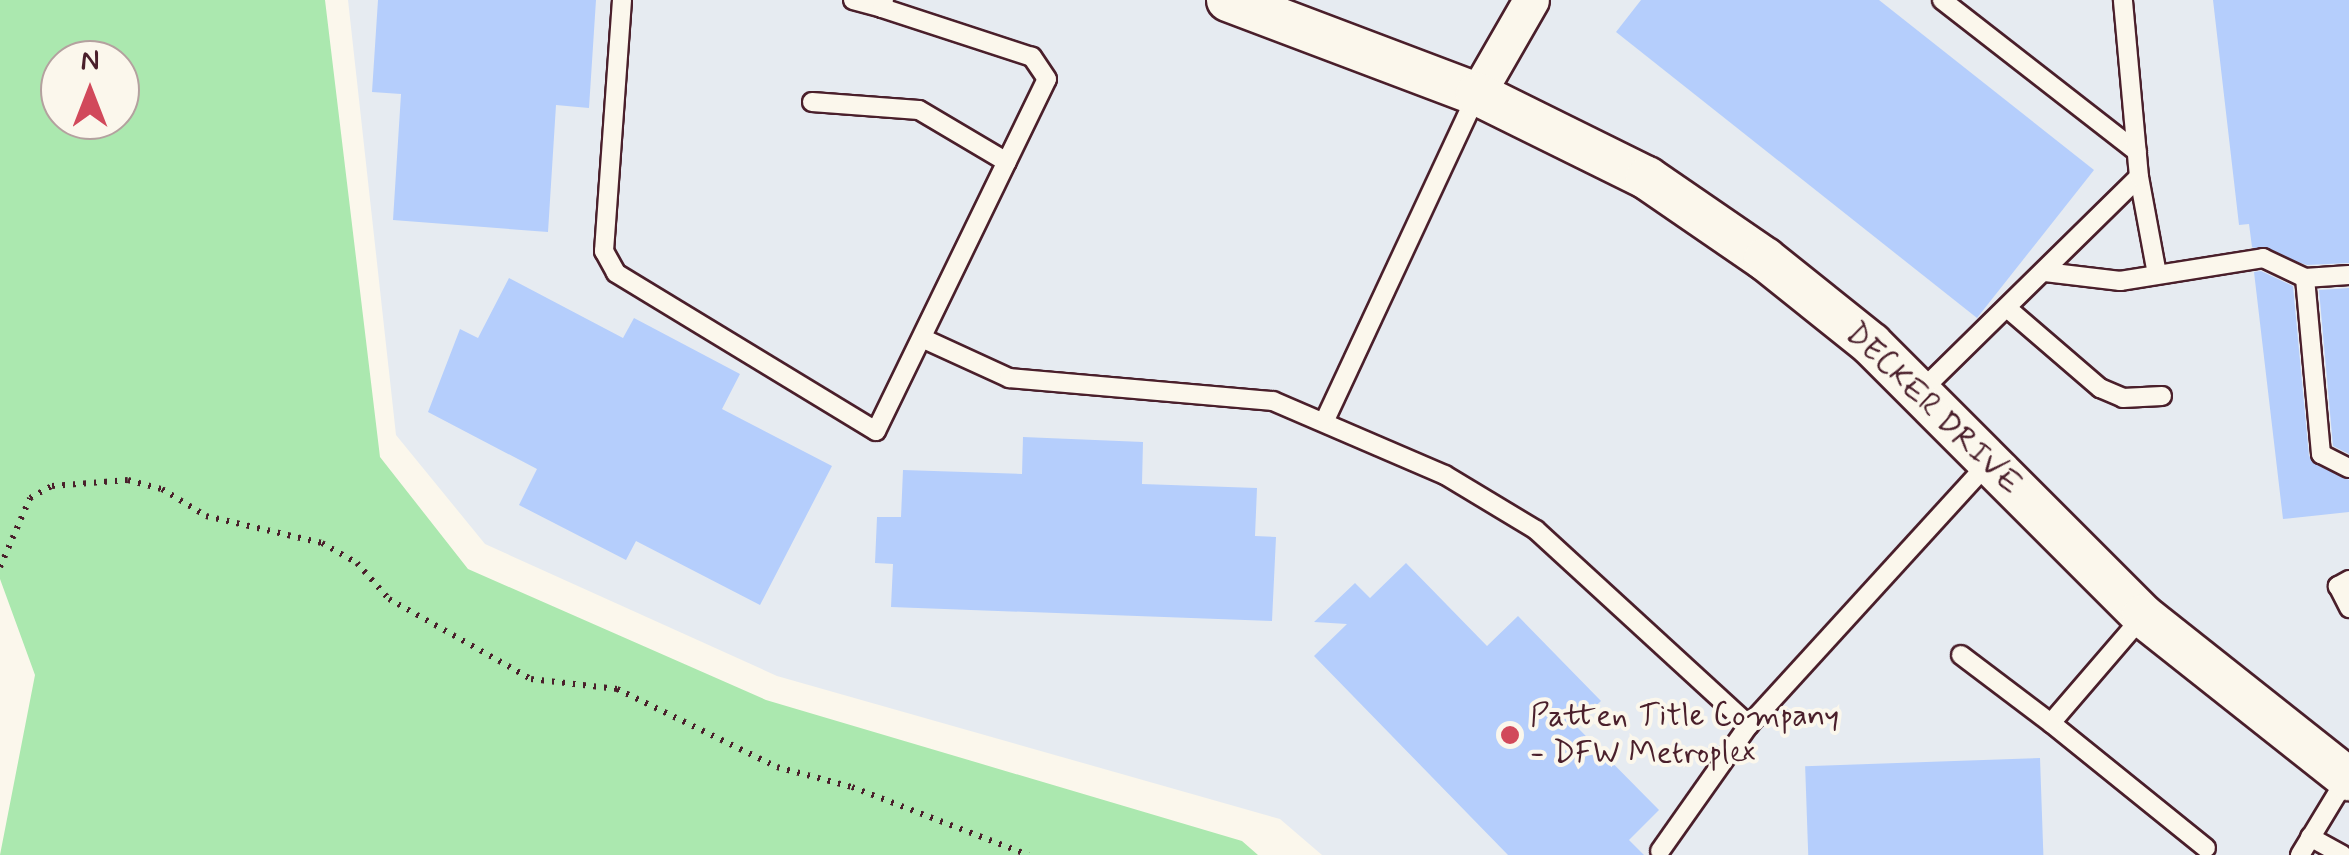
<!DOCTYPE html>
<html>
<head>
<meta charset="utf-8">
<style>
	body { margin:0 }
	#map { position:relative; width:2349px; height:855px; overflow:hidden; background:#fbf7ec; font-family:Mynerve,sans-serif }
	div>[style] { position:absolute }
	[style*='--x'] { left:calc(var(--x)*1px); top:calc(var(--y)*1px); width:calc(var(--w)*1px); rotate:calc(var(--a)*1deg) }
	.built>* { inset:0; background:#e6ebf1 }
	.green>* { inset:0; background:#abe8af }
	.building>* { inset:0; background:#b5cefc; transform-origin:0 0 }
	.path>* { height:6px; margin-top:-3px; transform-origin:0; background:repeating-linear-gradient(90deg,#4a1f2b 0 2.5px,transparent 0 10.5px) }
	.roads { filter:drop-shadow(2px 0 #4a1f2b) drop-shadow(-2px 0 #4a1f2b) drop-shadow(0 2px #4a1f2b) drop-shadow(0 -2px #4a1f2b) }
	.service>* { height:18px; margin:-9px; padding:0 9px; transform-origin:9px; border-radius:9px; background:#fbf7ec }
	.minor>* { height:35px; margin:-17.5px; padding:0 17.5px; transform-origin:17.5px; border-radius:17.5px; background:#fbf7ec }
	.tertiary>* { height:42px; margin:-21px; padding:0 21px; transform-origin:21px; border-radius:21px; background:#fbf7ec }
	.dots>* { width:28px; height:28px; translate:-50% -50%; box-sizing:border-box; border:5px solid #fbf7ec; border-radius:50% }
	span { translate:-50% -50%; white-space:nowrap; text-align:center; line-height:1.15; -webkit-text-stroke:8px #fbf7ec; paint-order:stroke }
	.street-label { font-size:32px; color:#4a1f2b }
	.poi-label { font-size:32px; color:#4a1f2b }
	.left { translate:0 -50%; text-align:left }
	.north { position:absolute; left:40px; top:40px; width:100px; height:100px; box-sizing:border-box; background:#fbf7ec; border:2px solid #b4a19f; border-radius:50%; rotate:0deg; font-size:28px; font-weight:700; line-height:40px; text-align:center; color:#4a1f2b }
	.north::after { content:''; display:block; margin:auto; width:35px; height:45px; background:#d1495b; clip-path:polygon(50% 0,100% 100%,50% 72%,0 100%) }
</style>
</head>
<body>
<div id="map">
	<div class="built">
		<div style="clip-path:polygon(348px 0,2349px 0,2349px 855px,1322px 855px,1280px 819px,777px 676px,485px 544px,396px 435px)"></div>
	</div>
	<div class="green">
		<div style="clip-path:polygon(evenodd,0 0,325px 0,380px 457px,468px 569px,766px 700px,1242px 841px,1258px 855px,0 855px,35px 675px,0 579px,0 0,60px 60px,120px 60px,120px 120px,60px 120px,60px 60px)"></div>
	</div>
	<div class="building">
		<div style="clip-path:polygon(378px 0,596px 0,589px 108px,556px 105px,548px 232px,393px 220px,401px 94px,372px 92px)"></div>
		<div style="clip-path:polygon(1641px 0,1879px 0,2094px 170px,1977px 318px,1616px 32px)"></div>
		<div style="clip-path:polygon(2213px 0,2349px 0,2349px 263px,2307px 265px,2252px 247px,2249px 224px,2239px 225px)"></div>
		<div style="clip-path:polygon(2261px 271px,2293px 286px,2309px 456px,2349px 480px,2349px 512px,2283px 519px,2254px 272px)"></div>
		<div style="clip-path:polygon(509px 278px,623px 338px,634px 318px,740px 374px,722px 409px,832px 466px,760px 605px,636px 541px,626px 560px,519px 505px,537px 469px,428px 412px,460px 329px,478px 338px)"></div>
		<div style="clip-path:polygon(2349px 288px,2349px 454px,2333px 446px,2319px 290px)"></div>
		<div style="clip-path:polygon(1023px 437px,1143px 442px,1142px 484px,1257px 488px,1255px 536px,1276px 537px,1272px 621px,891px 607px,893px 564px,875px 563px,877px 517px,901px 517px,903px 470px,1022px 474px)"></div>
		<div style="clip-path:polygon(1406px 563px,1487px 646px,1518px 616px,1601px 701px,1575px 725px,1659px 810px,1629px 840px,1644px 855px,1508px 855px,1314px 656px,1347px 624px,1314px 622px,1355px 583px,1370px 598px)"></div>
		<div style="left:2040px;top:758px;width:97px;height:235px;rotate:88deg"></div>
	</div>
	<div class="path">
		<div style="--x:0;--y:567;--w:75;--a:-66.5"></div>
		<div style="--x:30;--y:498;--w:25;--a:-29"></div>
		<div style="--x:52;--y:486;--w:76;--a:-4.5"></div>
		<div style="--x:128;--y:480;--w:35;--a:15"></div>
		<div style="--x:162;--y:489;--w:52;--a:31.5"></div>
		<div style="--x:206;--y:516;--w:119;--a:13.1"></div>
		<div style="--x:322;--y:543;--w:40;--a:29.7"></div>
		<div style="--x:357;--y:563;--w:48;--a:48.4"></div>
		<div style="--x:389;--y:599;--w:163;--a:29.4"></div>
		<div style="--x:531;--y:679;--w:87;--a:6.6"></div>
		<div style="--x:617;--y:689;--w:178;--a:26"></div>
		<div style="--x:777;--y:767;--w:78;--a:14.9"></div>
		<div style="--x:852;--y:787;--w:189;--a:21.1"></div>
	</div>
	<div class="roads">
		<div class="service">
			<div style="--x:622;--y:0;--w:252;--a:94.1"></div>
			<div style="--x:604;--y:251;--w:25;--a:61"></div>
			<div style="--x:616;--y:273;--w:304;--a:31.3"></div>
			<div style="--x:876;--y:431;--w:391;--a:-64.1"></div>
			<div style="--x:1047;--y:79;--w:27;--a:-124"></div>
			<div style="--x:1032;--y:57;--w:158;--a:-161.9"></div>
			<div style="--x:853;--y:0;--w:30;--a:15"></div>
			<div style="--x:882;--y:8;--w:8;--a:-76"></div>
			<div style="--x:1942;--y:0;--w:247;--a:37.9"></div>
			<div style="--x:812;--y:102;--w:107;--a:4.3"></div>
			<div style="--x:919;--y:110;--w:102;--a:30.6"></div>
			<div style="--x:2139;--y:177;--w:99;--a:79.5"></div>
			<div style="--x:2045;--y:272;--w:76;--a:6.8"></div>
			<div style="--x:2120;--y:281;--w:145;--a:-9.1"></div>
			<div style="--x:2263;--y:258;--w:47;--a:25.5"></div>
			<div style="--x:2305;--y:278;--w:44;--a:-3.9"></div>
			<div style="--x:2305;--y:278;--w:177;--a:84.8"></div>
			<div style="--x:2321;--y:454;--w:31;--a:27"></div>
			<div style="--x:2007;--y:308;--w:123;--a:40.7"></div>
			<div style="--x:2100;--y:388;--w:25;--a:23"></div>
			<div style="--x:2123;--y:398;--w:39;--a:-3"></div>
			<div style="--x:924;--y:339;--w:94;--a:24.6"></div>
			<div style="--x:1009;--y:378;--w:265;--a:5"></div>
			<div style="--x:1273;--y:401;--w:187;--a:23.3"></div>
			<div style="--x:1445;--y:475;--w:106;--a:31.1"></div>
			<div style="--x:1536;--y:530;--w:289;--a:42.5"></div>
			<div style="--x:1921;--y:391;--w:305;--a:-44.5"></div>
			<div style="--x:2139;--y:177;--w:178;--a:-95.2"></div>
			<div style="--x:1325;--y:420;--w:360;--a:-65"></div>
			<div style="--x:2349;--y:580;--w:13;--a:151"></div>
			<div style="--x:2338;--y:586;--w:25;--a:63"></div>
			<div style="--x:2143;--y:616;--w:141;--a:130.7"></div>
			<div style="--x:2051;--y:723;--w:199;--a:38.9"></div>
			<div style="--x:1961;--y:655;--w:113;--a:37.1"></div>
			<div style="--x:2310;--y:837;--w:37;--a:29"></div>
			<div style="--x:1660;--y:851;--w:154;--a:-54.8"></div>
			<div style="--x:1749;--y:725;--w:355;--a:-47.6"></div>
			<div style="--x:2300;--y:855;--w:89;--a:-58.8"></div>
		</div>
		<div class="minor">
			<div style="--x:1477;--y:94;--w:108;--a:-60.1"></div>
		</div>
		<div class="tertiary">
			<div style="--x:1228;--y:0;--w:266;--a:20.7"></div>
			<div style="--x:1477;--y:94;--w:190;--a:26.3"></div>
			<div style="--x:1647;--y:178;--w:143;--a:34.5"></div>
			<div style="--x:1765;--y:259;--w:136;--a:38.7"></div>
			<div style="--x:1871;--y:344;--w:385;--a:45"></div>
			<div style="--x:2143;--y:616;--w:263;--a:38.4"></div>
		</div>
	</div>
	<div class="dots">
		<div style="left:1510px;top:735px;background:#d1495b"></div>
	</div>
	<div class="street-label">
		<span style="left:1933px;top:409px;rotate:44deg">DECKER DRIVE</span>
	</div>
	<div class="poi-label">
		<span class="left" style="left:1530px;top:735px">Patten Title Company<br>- DFW Metroplex</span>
	</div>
	<div class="north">N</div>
</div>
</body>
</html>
